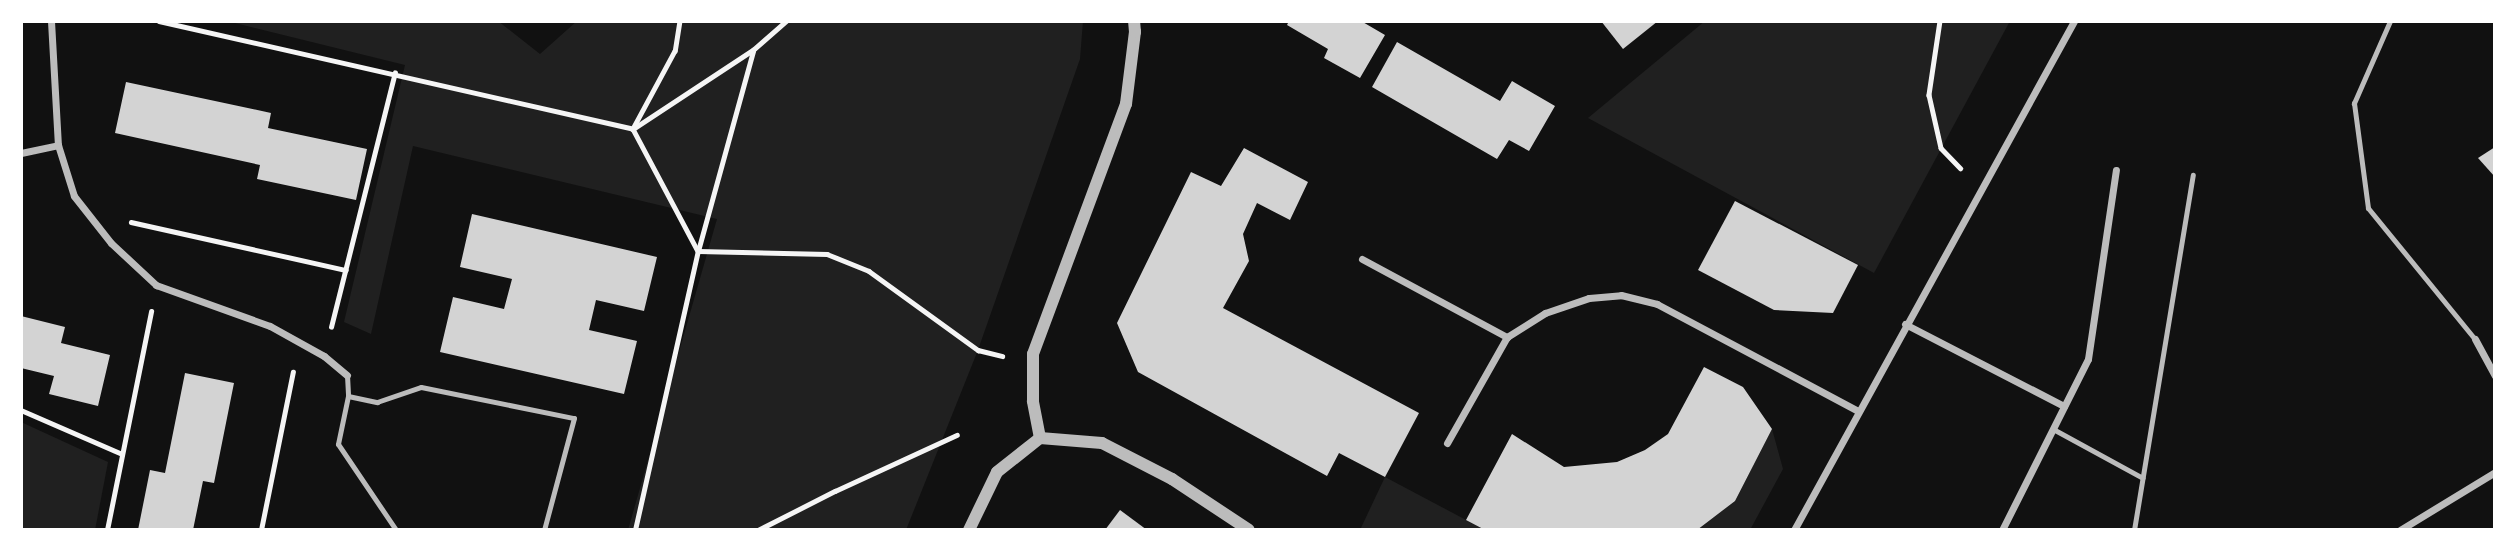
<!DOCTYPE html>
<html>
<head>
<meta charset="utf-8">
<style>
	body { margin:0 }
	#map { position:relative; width:2516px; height:551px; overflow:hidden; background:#111; font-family:"Titillium Web",sans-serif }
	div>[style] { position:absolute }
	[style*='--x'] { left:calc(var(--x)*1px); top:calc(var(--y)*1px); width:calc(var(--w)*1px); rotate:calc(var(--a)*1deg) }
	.green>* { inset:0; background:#202020 }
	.building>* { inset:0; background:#d3d3d3 }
	.path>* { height:4.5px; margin:-2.25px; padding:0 2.25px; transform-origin:2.25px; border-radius:2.25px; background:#f5f5f5 }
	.service>* { height:5px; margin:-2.5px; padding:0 2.5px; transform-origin:2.5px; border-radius:2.5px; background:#bcbcbc }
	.minor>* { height:7px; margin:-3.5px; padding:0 3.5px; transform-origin:3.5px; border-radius:3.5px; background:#bcbcbc }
	.tertiary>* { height:12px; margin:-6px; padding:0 6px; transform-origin:6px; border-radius:6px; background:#bcbcbc }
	span { translate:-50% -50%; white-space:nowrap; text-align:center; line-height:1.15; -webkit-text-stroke:6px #fff; paint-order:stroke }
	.frame { position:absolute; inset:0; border:23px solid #fff; pointer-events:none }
</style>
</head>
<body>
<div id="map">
	<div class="green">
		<div style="clip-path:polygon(227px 21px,498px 21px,540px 54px,577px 21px,1083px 21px,1080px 59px,978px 350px,906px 530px,628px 530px,717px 219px,413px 146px,371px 334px,344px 322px,405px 65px)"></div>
		<div style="clip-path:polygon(1705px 21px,2010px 21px,1874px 273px,1588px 118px)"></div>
		<div style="clip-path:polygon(21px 422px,108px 462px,95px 530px,21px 530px)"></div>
		<div style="clip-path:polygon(1772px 429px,1783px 469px,1750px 530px,1697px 530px,1735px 501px)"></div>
		<div style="clip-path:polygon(1385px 477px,1485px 530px,1360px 530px)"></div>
	</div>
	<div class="building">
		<div style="clip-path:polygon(1289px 21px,1361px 21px,1385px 35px,1360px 78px,1324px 58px,1328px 49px,1287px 25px)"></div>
		<div style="clip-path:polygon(1601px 21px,1658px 21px,1623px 49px)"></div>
		<div style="clip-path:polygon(1397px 42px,1500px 101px,1512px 81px,1555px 106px,1529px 151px,1509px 140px,1497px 159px,1372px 87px)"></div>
		<div style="clip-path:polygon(126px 82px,271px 113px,268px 128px,367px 149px,356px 200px,257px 179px,260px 165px,115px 133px)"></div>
		<div style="clip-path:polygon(2495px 147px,2495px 177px,2478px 158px)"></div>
		<div style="clip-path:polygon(1244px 148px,1308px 182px,1290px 220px,1257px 203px,1243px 234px,1249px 261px,1223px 308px,1419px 413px,1385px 477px,1339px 453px,1327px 476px,1138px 372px,1117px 323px,1191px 172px,1221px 186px)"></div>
		<div style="clip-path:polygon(1735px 201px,1858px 265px,1833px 313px,1774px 310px,1698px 270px)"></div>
		<div style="clip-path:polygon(472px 214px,657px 257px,644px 311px,596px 300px,589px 330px,637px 341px,624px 394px,440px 352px,453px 297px,504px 309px,512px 279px,460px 267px)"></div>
		<div style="clip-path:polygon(21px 316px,65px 327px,61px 343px,110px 355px,98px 406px,49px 394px,54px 376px,21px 368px)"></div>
		<div style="clip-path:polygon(1704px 367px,1743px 387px,1772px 429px,1735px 501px,1697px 530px,1485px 530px,1466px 520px,1512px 434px,1564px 467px,1617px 462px,1645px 450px,1668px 434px)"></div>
		<div style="clip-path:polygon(185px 373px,234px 383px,214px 483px,203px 481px,193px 530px,138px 530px,150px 470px,165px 473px)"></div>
		<div style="clip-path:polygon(1120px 510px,1147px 530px,1105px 530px)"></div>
	</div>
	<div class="path">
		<div style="--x:159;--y:21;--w:486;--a:12.8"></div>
		<div style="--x:633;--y:129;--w:144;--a:-33.4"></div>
		<div style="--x:753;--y:50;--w:44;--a:-41.3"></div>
		<div style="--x:680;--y:21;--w:30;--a:99"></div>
		<div style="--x:675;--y:51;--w:89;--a:118.3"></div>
		<div style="--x:633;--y:129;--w:138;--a:62"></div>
		<div style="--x:698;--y:251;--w:129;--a:1.3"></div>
		<div style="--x:827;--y:254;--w:45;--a:22"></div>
		<div style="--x:869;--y:271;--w:135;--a:35.9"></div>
		<div style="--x:978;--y:350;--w:25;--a:14"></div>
		<div style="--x:1940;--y:21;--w:75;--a:98.5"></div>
		<div style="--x:1929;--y:95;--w:54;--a:77.2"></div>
		<div style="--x:1941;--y:148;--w:28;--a:46"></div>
		<div style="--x:131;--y:222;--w:220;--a:12.6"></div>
		<div style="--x:331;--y:327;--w:262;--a:-75.9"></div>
		<div style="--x:21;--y:410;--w:110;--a:23.5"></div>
		<div style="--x:107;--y:530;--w:223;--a:-78.6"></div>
		<div style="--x:261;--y:530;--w:161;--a:-78.6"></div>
		<div style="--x:635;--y:530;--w:286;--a:-77.3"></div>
		<div style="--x:698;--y:251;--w:207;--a:-74.6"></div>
		<div style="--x:758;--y:530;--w:86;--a:-26.9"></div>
		<div style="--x:835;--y:491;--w:134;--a:-24.7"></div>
	</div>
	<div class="service">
		<div style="--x:2390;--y:21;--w:90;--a:113.7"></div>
		<div style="--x:2354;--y:103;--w:106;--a:82.4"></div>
		<div style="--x:2368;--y:208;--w:169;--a:50.8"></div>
		<div style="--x:347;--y:375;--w:21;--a:87"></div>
		<div style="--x:348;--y:396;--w:49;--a:101.8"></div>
		<div style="--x:338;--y:444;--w:104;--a:56"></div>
		<div style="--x:348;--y:396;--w:30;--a:12"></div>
		<div style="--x:377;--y:402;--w:46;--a:-18.8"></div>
		<div style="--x:421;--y:387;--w:156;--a:11.5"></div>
		<div style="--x:574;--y:418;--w:116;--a:105"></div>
		<div style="--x:2053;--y:429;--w:102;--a:28.6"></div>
		<div style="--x:2134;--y:530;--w:360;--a:-80.6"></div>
	</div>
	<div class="minor">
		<div style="--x:51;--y:21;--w:124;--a:86.8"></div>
		<div style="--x:58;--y:145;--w:53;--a:72.6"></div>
		<div style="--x:74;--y:196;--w:60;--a:51.8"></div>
		<div style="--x:111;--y:243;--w:62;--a:43"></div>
		<div style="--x:156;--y:285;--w:121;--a:19.8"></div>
		<div style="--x:270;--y:326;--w:62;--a:29.1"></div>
		<div style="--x:324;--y:356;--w:30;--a:40"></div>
		<div style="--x:21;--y:153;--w:38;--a:-12"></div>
		<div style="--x:1362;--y:259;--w:165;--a:28.3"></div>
		<div style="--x:1507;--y:337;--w:45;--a:-32.3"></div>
		<div style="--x:1545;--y:313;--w:46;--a:-18.8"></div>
		<div style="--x:1589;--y:298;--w:32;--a:-5"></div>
		<div style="--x:1621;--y:295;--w:37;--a:14"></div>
		<div style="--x:1657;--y:304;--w:228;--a:28"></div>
		<div style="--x:1905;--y:324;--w:179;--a:27.3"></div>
		<div style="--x:2475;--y:339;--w:42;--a:61.6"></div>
		<div style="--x:1447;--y:443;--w:122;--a:-60.5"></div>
		<div style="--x:1794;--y:530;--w:581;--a:-61.18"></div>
		<div style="--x:2002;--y:530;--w:191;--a:-63.3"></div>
		<div style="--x:2088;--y:359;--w:191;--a:-81.6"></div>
		<div style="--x:2400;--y:530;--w:111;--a:-31.4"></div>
	</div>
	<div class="tertiary">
		<div style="--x:1040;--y:438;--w:38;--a:-101"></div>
		<div style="--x:1033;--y:401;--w:47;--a:-90"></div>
		<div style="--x:1033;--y:354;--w:267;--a:-69.6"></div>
		<div style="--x:1126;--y:104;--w:73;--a:-82.9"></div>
		<div style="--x:1135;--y:32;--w:11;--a:-95"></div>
		<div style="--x:1040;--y:438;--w:62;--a:4.6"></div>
		<div style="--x:1102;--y:443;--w:79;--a:27.2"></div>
		<div style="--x:1172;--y:479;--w:92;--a:33.5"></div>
		<div style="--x:969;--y:530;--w:64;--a:-64.2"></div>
		<div style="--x:997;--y:472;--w:55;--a:-38.3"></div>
	</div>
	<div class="frame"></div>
</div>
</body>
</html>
